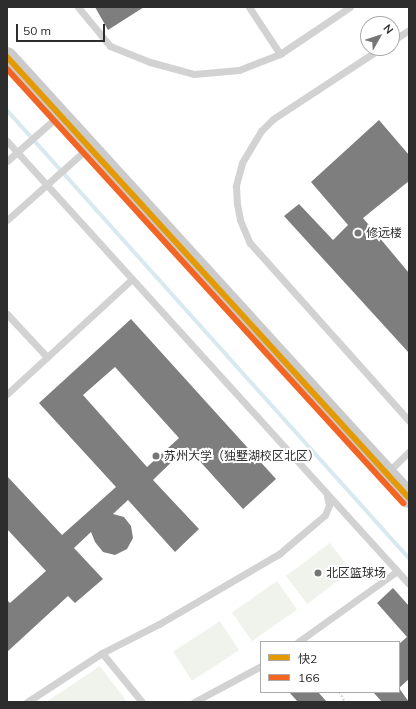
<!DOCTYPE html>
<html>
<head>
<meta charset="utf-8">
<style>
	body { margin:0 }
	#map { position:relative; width:416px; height:709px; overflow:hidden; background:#fff; font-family:Mulish,"Noto Sans SC",sans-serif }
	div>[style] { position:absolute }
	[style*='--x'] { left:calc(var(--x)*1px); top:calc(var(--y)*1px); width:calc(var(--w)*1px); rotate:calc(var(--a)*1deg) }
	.green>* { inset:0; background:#f0f3eb; transform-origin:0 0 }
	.stream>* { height:3.5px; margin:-1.75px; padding:0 1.75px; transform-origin:1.75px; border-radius:1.75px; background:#d8e9f0 }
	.building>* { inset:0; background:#7e7e7e }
	.path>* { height:2px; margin-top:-1px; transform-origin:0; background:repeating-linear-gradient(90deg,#d2d2d2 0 2px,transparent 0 4px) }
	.lane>* { height:7px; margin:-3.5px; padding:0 3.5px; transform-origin:3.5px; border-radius:3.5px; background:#d2d2d2 }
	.secondary>* { height:20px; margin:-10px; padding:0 10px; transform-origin:10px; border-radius:10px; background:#cbcbcb }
	.bus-1>* { height:6px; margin:-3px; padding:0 3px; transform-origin:3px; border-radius:3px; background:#e39a04 }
	.bus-2>* { height:6px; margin:-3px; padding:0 3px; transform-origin:3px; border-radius:3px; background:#f26522 }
	.dots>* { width:11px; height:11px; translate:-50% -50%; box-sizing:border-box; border:2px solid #fff; border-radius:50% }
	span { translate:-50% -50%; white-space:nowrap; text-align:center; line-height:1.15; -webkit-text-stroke:4px #fff; paint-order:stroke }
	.poi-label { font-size:12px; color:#2d2d2d }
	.left { translate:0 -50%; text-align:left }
	.frame { position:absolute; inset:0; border:8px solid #2d2d2d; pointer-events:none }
	.legend { position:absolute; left:260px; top:641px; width:140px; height:52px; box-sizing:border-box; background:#fff; border:1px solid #ababab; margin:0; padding:5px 7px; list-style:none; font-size:12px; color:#2d2d2d }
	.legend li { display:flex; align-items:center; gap:8px; height:20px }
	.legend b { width:20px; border:1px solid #ababab }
	.north { position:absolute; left:360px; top:16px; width:40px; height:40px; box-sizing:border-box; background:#fff; border:1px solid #ababab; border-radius:50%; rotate:51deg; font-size:11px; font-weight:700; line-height:16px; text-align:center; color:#2d2d2d }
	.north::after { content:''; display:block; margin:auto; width:14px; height:18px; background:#767676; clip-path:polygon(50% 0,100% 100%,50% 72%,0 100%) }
	.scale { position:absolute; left:16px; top:24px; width:89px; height:18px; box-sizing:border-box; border:2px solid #2d2d2d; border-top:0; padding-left:5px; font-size:12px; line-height:14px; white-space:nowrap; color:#2d2d2d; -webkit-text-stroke:3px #fff; paint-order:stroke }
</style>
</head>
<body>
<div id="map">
	<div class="green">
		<div style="left:330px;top:543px;width:35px;height:55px;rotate:53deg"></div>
		<div style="left:277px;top:581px;width:35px;height:55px;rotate:55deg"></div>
		<div style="left:220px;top:621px;width:35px;height:56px;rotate:57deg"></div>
		<div style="clip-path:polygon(100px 666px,127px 702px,46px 702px)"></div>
	</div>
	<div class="stream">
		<div style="--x:7;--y:110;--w:602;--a:48.1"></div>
	</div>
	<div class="building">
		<div style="clip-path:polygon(95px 7px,144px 7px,108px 30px)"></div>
		<div style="clip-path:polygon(379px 120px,409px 155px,409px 181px,363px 218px,409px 273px,409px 353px,284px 216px,299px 204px,333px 240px,348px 225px,311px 182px)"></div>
		<div style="clip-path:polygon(evenodd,131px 319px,276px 479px,243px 509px,187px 447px,153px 480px,199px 529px,175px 552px,128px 500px,113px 514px,124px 517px,131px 526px,133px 538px,127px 549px,115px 555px,103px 552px,95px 542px,91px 532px,74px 548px,103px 579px,75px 603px,68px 596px,7px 652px,7px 600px,10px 603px,46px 571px,7px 529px,7px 476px,62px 535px,116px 487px,39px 403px,131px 319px,115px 367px,179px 438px,147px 467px,83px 395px,115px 367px)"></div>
		<div style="clip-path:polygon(393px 588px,409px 606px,409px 679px,399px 688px,399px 644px,407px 637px,377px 603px)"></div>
		<div style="clip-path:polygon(399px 688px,409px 702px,382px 702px,373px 692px,399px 692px)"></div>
		<div style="clip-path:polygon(289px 692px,318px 692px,327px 702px,298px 702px)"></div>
	</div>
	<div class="path">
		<div style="--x:339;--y:692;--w:12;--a:59"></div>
	</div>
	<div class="lane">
		<div style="--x:78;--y:7;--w:50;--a:50.6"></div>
		<div style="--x:110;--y:46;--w:43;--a:21.8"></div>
		<div style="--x:150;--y:62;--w:46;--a:15.3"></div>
		<div style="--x:194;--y:74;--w:45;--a:-5.1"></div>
		<div style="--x:239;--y:70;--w:44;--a:-21.3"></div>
		<div style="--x:280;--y:54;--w:84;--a:-33.9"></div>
		<div style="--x:249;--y:7;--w:56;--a:56.6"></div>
		<div style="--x:392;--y:41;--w:20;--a:-33"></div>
		<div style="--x:381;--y:48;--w:129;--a:146.7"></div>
		<div style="--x:273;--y:119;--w:17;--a:135"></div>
		<div style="--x:261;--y:131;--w:37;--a:121"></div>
		<div style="--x:242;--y:163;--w:24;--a:105"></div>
		<div style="--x:236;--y:186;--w:18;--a:87"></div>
		<div style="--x:237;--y:204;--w:16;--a:79"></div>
		<div style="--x:240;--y:220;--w:25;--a:67"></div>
		<div style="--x:250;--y:243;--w:239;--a:48.2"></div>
		<div style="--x:7;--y:141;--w:598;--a:47.78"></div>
		<div style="--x:7;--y:161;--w:68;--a:-41.4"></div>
		<div style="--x:7;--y:220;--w:110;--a:-41.7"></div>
		<div style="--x:7;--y:314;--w:59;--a:47.1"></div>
		<div style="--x:7;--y:394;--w:168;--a:-42.6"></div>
		<div style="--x:388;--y:472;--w:29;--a:-44"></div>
		<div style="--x:298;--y:642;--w:122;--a:-35.6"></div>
		<div style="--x:102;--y:653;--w:63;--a:50.8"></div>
		<div style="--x:27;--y:702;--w:90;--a:-33.2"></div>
		<div style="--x:102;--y:653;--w:64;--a:-27"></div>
		<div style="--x:159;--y:624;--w:139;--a:-30.3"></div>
		<div style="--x:279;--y:554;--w:60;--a:-40.3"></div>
		<div style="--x:325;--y:515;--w:11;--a:-68"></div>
		<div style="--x:329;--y:505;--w:9;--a:-103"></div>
		<div style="--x:194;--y:702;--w:76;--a:-28.2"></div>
	</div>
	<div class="secondary">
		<div style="--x:7;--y:57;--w:597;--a:47.65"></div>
	</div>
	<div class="bus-1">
		<div style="--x:7;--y:57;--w:597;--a:47.65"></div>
	</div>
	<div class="bus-2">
		<div style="--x:7;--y:69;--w:588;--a:47.62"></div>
	</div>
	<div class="dots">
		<div style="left:358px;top:233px;background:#767676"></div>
		<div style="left:156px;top:456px;background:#767676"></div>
		<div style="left:318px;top:573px;background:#767676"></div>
	</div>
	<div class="poi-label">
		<span class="left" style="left:366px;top:233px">修远楼</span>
		<span class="left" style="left:164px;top:456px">苏州大学（独墅湖校区北区）</span>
		<span class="left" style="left:326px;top:573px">北区篮球场</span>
	</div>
	<div class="frame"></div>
	<ul class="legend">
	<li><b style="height:5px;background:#e39a04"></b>快2</li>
	<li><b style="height:5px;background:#f26522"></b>166</li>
	</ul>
	<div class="north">N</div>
	<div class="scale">50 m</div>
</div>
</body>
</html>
